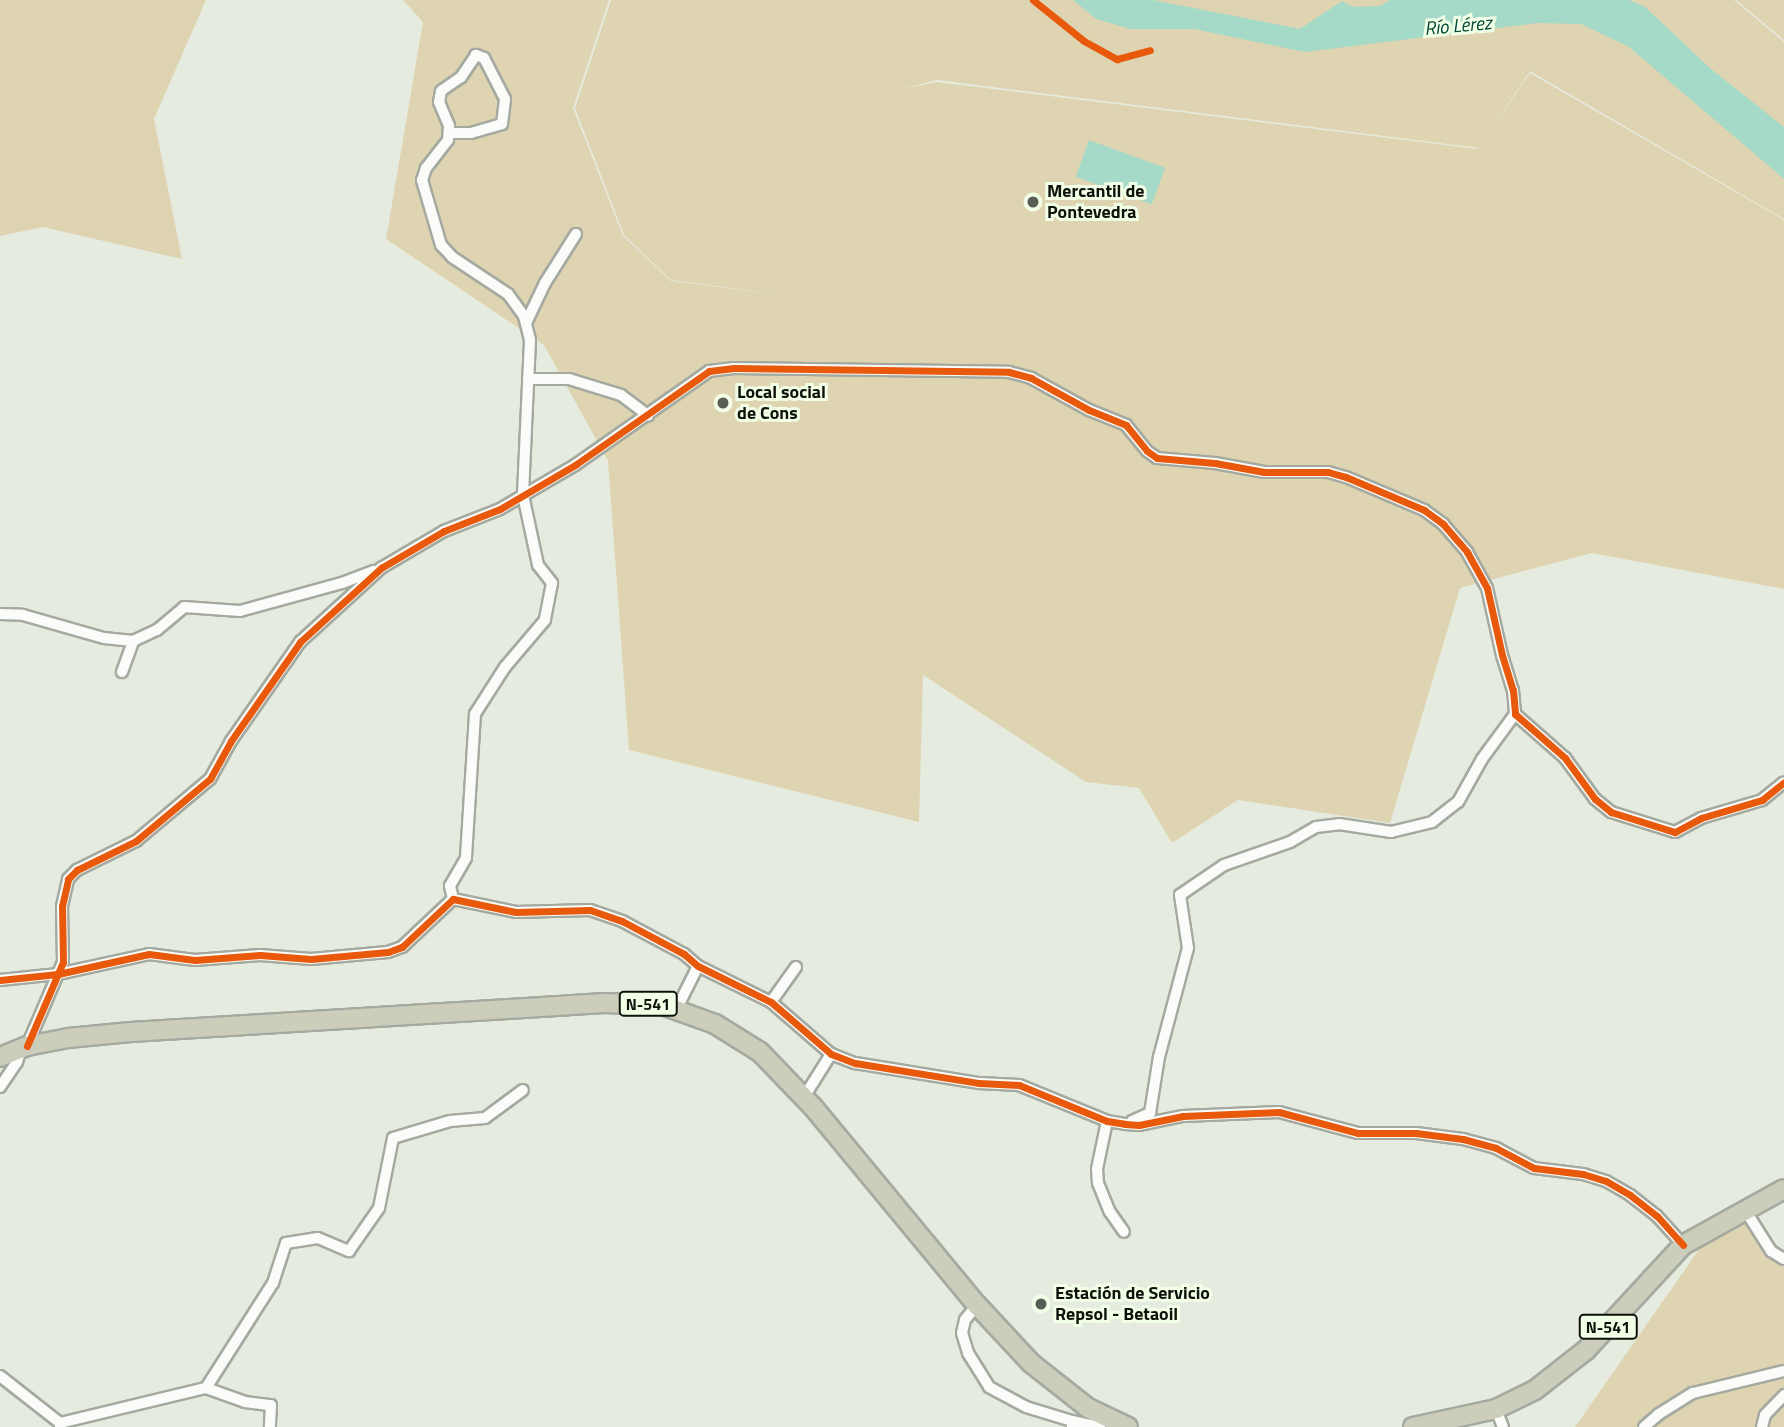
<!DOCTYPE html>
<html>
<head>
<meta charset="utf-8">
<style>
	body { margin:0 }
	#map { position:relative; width:1784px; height:1427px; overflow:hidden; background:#e5ecdf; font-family:"Titillium Web",sans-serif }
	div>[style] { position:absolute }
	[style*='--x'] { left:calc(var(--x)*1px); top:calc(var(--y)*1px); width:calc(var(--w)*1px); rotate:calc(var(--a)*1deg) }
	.green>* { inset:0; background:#dfd4b1 }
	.water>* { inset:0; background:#a5dac8; transform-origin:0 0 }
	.roads { filter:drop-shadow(2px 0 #a5aaa0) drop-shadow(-2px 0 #a5aaa0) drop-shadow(0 2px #a5aaa0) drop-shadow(0 -2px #a5aaa0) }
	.street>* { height:10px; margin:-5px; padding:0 5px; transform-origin:5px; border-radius:5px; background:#fbfcfa }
	.highway>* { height:18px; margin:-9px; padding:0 9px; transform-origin:9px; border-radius:9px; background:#cdcdbb }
	.cycleway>* { height:7px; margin:-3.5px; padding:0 3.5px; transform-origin:3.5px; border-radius:3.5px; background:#e8590c }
	.dots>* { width:19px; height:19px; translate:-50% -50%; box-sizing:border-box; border:4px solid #f2ffe7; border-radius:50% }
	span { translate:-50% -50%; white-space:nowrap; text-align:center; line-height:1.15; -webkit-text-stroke:6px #f2ffe7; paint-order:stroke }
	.shield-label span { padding:2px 5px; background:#f2ffe7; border:2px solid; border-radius:5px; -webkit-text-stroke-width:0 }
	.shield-label { font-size:16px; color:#0e120a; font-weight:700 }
	.poi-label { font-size:18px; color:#0e120a; font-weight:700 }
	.left { translate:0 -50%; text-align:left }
	.water-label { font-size:19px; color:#04473a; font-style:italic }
</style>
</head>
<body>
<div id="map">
	<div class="green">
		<div style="clip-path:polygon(0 0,206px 0,154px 119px,182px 259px,43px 227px,0 236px)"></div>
		<div style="clip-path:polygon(403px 0,609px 0,573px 108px,623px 236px,671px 281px,806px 298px,671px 280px,624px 235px,575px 108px,611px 0,1734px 0,1784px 42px,1784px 219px,1530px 71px,1479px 148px,937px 80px,902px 89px,937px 82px,1478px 149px,1530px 73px,1784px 220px,1784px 589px,1592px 553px,1460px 588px,1390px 823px,1238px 800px,1172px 843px,1139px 788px,1086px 782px,923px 675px,919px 822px,629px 750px,608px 461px,544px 345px,386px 239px,423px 22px)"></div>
		<div style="clip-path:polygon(1736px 0,1784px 0,1784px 40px)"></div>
		<div style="clip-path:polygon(1730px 1205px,1784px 1264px,1784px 1427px,1575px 1427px)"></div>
	</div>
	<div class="water">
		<div style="clip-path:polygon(1073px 0,1153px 0,1300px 29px,1342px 1px,1353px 7px,1380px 6px,1390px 0,1629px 0,1644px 6px,1711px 69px,1784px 127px,1784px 179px,1629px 47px,1581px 24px,1537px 23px,1305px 52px,1194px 29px,1130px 29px,1096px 19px)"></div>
		<div style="left:1089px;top:140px;width:81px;height:39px;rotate:20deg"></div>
	</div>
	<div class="roads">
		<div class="street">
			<div style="--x:449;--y:133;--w:22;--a:0"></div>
			<div style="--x:471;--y:133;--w:32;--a:-16"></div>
			<div style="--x:502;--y:124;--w:25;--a:-83"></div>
			<div style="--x:505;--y:99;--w:46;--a:-117.1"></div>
			<div style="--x:484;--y:58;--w:9;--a:-159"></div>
			<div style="--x:476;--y:55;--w:27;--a:124"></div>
			<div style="--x:461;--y:77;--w:24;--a:145"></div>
			<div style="--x:441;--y:91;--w:11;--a:100"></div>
			<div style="--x:439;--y:102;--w:26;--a:67"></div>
			<div style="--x:449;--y:126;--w:14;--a:94"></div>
			<div style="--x:448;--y:140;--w:36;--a:128"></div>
			<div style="--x:426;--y:168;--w:13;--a:108"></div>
			<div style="--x:422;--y:180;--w:68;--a:73.7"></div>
			<div style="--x:441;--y:245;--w:16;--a:47"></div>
			<div style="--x:452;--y:257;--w:67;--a:33.5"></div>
			<div style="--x:508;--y:294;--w:27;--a:54"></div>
			<div style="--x:524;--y:316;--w:25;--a:76"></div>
			<div style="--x:530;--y:340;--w:155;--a:92.6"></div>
			<div style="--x:523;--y:495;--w:72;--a:77.9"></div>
			<div style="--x:538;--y:565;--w:23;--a:52"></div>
			<div style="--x:552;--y:583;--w:38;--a:101"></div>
			<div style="--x:545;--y:620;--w:62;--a:130.4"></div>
			<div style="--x:505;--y:667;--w:56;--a:122.6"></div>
			<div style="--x:475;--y:714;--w:144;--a:93.6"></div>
			<div style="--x:466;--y:858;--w:32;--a:120"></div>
			<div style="--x:450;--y:886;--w:13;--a:77"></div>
			<div style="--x:526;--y:323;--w:44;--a:-64.6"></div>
			<div style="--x:545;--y:283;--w:58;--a:-57.7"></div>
			<div style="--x:528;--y:379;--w:41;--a:0"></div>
			<div style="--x:569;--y:379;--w:54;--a:17.1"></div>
			<div style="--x:621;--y:395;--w:34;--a:37"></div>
			<div style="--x:0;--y:614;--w:23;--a:2"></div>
			<div style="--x:23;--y:615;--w:84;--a:15.9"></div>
			<div style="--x:104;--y:638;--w:29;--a:6"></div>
			<div style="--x:133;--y:641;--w:26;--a:-25"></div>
			<div style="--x:157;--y:630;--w:35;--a:-40"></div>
			<div style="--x:184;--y:607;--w:56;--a:4.1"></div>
			<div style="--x:240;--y:611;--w:106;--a:-15.4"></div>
			<div style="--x:342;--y:583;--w:34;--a:-21"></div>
			<div style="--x:122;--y:672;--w:33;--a:-70"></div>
			<div style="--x:0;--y:980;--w:58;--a:-5.9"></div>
			<div style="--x:58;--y:974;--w:93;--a:-12.4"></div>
			<div style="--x:149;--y:954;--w:46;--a:7.4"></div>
			<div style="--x:195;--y:960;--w:65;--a:-4.4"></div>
			<div style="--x:260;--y:955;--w:51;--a:4.5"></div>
			<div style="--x:311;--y:959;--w:77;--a:-5.2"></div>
			<div style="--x:388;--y:952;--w:15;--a:-20"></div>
			<div style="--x:402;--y:947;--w:70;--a:-43.3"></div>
			<div style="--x:453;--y:899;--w:64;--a:11.7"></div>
			<div style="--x:516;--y:912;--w:74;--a:-1.5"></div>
			<div style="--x:590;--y:910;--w:34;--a:19"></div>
			<div style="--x:622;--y:921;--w:70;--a:28"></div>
			<div style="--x:684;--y:954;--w:18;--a:41"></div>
			<div style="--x:698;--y:966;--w:81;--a:26.3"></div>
			<div style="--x:771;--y:1002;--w:79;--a:40.9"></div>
			<div style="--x:831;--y:1054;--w:26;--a:21"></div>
			<div style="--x:855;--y:1063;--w:126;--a:9.2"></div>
			<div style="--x:979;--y:1083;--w:40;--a:2.9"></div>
			<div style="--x:1019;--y:1085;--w:95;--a:22.2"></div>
			<div style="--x:1107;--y:1121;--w:18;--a:9"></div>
			<div style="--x:1125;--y:1124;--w:14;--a:4"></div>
			<div style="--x:1139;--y:1125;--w:45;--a:-11.6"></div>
			<div style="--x:1183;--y:1116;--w:96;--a:-2.4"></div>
			<div style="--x:1279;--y:1112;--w:82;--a:14.9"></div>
			<div style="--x:1358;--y:1133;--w:58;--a:0"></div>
			<div style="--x:1416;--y:1133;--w:47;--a:7.3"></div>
			<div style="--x:1463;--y:1139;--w:34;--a:15"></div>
			<div style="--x:1496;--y:1148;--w:43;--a:27.8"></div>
			<div style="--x:1534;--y:1168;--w:49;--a:7"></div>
			<div style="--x:1583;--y:1174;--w:24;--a:17"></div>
			<div style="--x:1606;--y:1181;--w:28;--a:30"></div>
			<div style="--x:1630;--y:1195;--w:34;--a:38"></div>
			<div style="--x:1657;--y:1216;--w:39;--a:48"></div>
			<div style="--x:771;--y:1002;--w:43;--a:-54.5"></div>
			<div style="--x:676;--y:1010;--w:49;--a:-63.4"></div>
			<div style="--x:27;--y:1046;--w:91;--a:-66.8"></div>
			<div style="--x:63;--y:962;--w:56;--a:-91"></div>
			<div style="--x:62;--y:906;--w:28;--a:-77"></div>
			<div style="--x:68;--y:879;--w:13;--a:-45"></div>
			<div style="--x:77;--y:870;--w:66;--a:-26.2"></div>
			<div style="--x:136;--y:841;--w:97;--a:-40"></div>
			<div style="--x:210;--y:779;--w:43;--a:-61.1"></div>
			<div style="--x:231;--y:741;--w:121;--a:-55.1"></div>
			<div style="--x:300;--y:642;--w:110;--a:-42.4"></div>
			<div style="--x:381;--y:568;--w:73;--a:-30.4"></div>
			<div style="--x:444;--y:531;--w:60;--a:-21.4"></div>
			<div style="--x:500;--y:509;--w:87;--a:-30.4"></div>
			<div style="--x:575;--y:465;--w:164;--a:-35"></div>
			<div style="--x:709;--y:371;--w:25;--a:-7"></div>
			<div style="--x:734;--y:368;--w:275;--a:0.8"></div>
			<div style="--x:1009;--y:372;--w:23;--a:15"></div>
			<div style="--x:1031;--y:378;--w:66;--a:28.9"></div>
			<div style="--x:1089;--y:410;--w:40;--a:22"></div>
			<div style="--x:1126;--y:425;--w:33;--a:51"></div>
			<div style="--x:1147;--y:451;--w:12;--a:35"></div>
			<div style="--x:1157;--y:458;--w:58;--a:4.9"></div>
			<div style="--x:1215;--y:463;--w:50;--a:10.4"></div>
			<div style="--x:1264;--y:472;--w:64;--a:0"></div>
			<div style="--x:1328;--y:472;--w:19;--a:16"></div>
			<div style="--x:1346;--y:477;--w:85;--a:22.9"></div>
			<div style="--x:1424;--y:510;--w:24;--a:36"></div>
			<div style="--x:1443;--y:524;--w:37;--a:49"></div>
			<div style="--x:1467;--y:552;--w:41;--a:60.9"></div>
			<div style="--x:1487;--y:588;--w:69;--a:77.4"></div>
			<div style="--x:1502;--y:655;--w:37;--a:73"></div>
			<div style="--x:1513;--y:690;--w:24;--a:85"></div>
			<div style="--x:1515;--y:714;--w:67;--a:41.3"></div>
			<div style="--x:1565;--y:758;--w:51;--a:53.8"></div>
			<div style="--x:1595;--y:799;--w:21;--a:39"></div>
			<div style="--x:1611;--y:812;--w:67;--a:17.4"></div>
			<div style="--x:1675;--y:832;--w:30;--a:-28"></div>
			<div style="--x:1701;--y:818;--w:64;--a:-16.4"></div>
			<div style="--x:1762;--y:800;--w:28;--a:-39"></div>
			<div style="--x:0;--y:1087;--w:30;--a:-56"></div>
			<div style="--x:17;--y:1062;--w:14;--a:-73"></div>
			<div style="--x:804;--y:1097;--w:51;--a:-57.9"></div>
			<div style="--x:1107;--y:1121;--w:49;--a:101.8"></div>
			<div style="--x:1097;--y:1169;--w:14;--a:86"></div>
			<div style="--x:1098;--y:1183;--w:31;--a:68"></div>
			<div style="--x:1110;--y:1212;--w:24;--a:55"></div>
			<div style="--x:1132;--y:1121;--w:20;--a:-24"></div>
			<div style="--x:1150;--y:1113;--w:57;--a:-80.9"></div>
			<div style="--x:1159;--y:1057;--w:113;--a:-75.1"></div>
			<div style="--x:1188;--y:948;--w:54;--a:-98.6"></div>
			<div style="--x:1180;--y:895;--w:53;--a:-34.3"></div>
			<div style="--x:1224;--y:865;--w:70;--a:-19.2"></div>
			<div style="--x:1290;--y:842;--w:30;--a:-30"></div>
			<div style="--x:1316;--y:827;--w:23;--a:-7"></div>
			<div style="--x:1339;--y:824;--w:53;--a:8.7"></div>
			<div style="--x:1391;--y:832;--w:42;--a:-13.7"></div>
			<div style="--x:1432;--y:822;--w:33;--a:-38"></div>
			<div style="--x:1458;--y:802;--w:49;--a:-60.8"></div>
			<div style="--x:1482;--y:759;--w:56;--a:-53.7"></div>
			<div style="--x:1745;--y:1210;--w:49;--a:57.6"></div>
			<div style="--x:1771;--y:1251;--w:15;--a:32"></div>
			<div style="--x:977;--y:1305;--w:19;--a:129"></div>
			<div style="--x:965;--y:1320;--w:13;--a:103"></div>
			<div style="--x:962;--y:1333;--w:21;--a:73"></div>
			<div style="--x:968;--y:1353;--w:40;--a:58"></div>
			<div style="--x:989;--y:1387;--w:42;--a:28.4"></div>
			<div style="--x:1026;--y:1407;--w:48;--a:16.9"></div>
			<div style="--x:1072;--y:1421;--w:6;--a:90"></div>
			<div style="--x:0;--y:1376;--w:76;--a:38.1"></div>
			<div style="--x:60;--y:1423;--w:4;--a:90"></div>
			<div style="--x:206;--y:1388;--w:41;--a:19.7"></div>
			<div style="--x:245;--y:1402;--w:26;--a:7"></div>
			<div style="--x:271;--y:1405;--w:22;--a:93"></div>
			<div style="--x:1496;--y:1409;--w:19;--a:69"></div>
			<div style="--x:1072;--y:1421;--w:29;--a:12"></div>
			<div style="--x:60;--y:1423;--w:150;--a:-13.5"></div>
			<div style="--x:206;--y:1388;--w:125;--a:-57.5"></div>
			<div style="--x:273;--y:1283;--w:42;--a:-72"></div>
			<div style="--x:286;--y:1243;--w:32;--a:-9"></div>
			<div style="--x:318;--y:1238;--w:34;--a:23"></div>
			<div style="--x:349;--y:1251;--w:52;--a:-55.1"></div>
			<div style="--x:379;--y:1208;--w:71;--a:-78.7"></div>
			<div style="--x:393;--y:1138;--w:59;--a:-16.6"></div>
			<div style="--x:450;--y:1121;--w:35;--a:-5"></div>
			<div style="--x:485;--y:1118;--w:47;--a:-36.4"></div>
			<div style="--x:1644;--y:1427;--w:20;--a:-41"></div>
			<div style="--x:1659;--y:1414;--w:40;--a:-32"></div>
			<div style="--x:1693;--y:1393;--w:94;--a:-13.6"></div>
			<div style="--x:1762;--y:1427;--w:12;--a:-76"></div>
			<div style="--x:1765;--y:1415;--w:28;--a:-46"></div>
		</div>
		<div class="highway">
			<div style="--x:0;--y:1057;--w:29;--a:-22"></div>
			<div style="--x:27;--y:1046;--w:42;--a:-11"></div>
			<div style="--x:68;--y:1038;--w:63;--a:-5.4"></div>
			<div style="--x:131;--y:1032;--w:474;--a:-3.5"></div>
			<div style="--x:604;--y:1003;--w:58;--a:2"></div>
			<div style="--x:662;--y:1005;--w:56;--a:19.7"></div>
			<div style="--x:715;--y:1024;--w:53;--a:31.9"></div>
			<div style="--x:760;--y:1052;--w:76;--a:46.1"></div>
			<div style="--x:813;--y:1107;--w:257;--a:50.4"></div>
			<div style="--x:977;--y:1305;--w:79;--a:47"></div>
			<div style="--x:1031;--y:1363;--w:73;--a:38.3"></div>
			<div style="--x:1088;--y:1408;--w:44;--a:25.4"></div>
			<div style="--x:1413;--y:1427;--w:85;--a:-12.2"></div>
			<div style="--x:1496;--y:1409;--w:43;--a:-26"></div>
			<div style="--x:1535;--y:1390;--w:65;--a:-38.1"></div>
			<div style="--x:1586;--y:1350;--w:143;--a:-47.3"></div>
			<div style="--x:1683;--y:1245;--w:115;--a:-29"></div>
		</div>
	</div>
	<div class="cycleway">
		<div style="--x:1033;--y:0;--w:65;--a:38.8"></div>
		<div style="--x:1084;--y:41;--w:38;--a:29"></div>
		<div style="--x:1117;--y:59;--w:34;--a:-15"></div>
		<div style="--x:0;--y:980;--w:58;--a:-5.9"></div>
		<div style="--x:58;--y:974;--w:93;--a:-12.4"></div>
		<div style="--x:149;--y:954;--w:46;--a:7.4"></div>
		<div style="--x:195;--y:960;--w:65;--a:-4.4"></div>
		<div style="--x:260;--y:955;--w:51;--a:4.5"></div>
		<div style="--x:311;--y:959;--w:77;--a:-5.2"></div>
		<div style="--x:388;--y:952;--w:15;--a:-20"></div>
		<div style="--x:402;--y:947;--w:70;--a:-43.3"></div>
		<div style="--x:453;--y:899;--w:64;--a:11.7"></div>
		<div style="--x:516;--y:912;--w:74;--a:-1.5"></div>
		<div style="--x:590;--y:910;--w:34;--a:19"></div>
		<div style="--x:622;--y:921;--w:70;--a:28"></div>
		<div style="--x:684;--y:954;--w:18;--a:41"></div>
		<div style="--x:698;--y:966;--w:81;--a:26.3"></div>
		<div style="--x:771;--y:1002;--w:79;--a:40.9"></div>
		<div style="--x:831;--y:1054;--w:26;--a:21"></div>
		<div style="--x:855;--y:1063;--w:126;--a:9.2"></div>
		<div style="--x:979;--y:1083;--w:40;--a:2.9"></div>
		<div style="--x:1019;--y:1085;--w:95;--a:22.2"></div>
		<div style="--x:1107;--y:1121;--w:18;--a:9"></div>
		<div style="--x:1125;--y:1124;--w:14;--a:4"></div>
		<div style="--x:1139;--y:1125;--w:45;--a:-11.6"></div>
		<div style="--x:1183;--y:1116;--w:96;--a:-2.4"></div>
		<div style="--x:1279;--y:1112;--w:82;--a:14.9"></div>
		<div style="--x:1358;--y:1133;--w:58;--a:0"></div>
		<div style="--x:1416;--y:1133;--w:47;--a:7.3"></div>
		<div style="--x:1463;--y:1139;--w:34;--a:15"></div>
		<div style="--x:1496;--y:1148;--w:43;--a:27.8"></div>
		<div style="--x:1534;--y:1168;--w:49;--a:7"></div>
		<div style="--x:1583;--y:1174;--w:24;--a:17"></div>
		<div style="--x:1606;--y:1181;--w:28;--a:30"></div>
		<div style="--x:1630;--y:1195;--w:34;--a:38"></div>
		<div style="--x:1657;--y:1216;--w:39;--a:48"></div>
		<div style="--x:27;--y:1046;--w:91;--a:-66.8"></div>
		<div style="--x:63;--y:962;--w:56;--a:-91"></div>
		<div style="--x:62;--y:906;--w:28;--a:-77"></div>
		<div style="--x:68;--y:879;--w:13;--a:-45"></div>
		<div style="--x:77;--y:870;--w:66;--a:-26.2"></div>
		<div style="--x:136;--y:841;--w:97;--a:-40"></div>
		<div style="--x:210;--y:779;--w:43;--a:-61.1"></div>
		<div style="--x:231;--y:741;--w:121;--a:-55.1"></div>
		<div style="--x:300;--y:642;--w:110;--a:-42.4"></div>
		<div style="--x:381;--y:568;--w:73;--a:-30.4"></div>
		<div style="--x:444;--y:531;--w:60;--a:-21.4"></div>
		<div style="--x:500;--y:509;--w:87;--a:-30.4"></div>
		<div style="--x:575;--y:465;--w:164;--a:-35"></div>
		<div style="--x:709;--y:371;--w:25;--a:-7"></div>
		<div style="--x:734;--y:368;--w:275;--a:0.8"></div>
		<div style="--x:1009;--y:372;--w:23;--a:15"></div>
		<div style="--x:1031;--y:378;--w:66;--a:28.9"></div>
		<div style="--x:1089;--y:410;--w:40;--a:22"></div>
		<div style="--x:1126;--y:425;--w:33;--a:51"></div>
		<div style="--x:1147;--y:451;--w:12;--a:35"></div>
		<div style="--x:1157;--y:458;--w:58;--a:4.9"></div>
		<div style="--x:1215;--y:463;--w:50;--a:10.4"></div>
		<div style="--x:1264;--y:472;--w:64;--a:0"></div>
		<div style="--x:1328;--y:472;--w:19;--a:16"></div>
		<div style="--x:1346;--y:477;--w:85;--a:22.9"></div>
		<div style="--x:1424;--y:510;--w:24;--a:36"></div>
		<div style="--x:1443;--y:524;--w:37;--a:49"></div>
		<div style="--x:1467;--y:552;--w:41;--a:60.9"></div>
		<div style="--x:1487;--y:588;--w:69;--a:77.4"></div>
		<div style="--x:1502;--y:655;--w:37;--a:73"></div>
		<div style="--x:1513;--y:690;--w:24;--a:85"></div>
		<div style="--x:1515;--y:714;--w:67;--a:41.3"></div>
		<div style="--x:1565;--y:758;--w:51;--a:53.8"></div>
		<div style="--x:1595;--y:799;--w:21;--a:39"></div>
		<div style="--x:1611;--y:812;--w:67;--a:17.4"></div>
		<div style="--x:1675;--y:832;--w:30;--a:-28"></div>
		<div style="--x:1701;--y:818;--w:64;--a:-16.4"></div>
		<div style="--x:1762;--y:800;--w:28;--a:-39"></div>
	</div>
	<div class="dots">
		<div style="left:1033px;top:202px;background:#595e55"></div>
		<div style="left:723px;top:403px;background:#595e55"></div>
		<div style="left:1041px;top:1304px;background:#595e55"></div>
	</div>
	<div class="shield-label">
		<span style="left:648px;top:1004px">N-541</span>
		<span style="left:1608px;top:1327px">N-541</span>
	</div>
	<div class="poi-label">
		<span class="left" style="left:1047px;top:202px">Mercantil de<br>Pontevedra</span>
		<span class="left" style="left:737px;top:403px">Local social<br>de Cons</span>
		<span class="left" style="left:1055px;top:1304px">Estación de Servicio<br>Repsol - Betaoil</span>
	</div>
	<div class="water-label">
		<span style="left:1458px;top:25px;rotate:-5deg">Río Lérez</span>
	</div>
</div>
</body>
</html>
